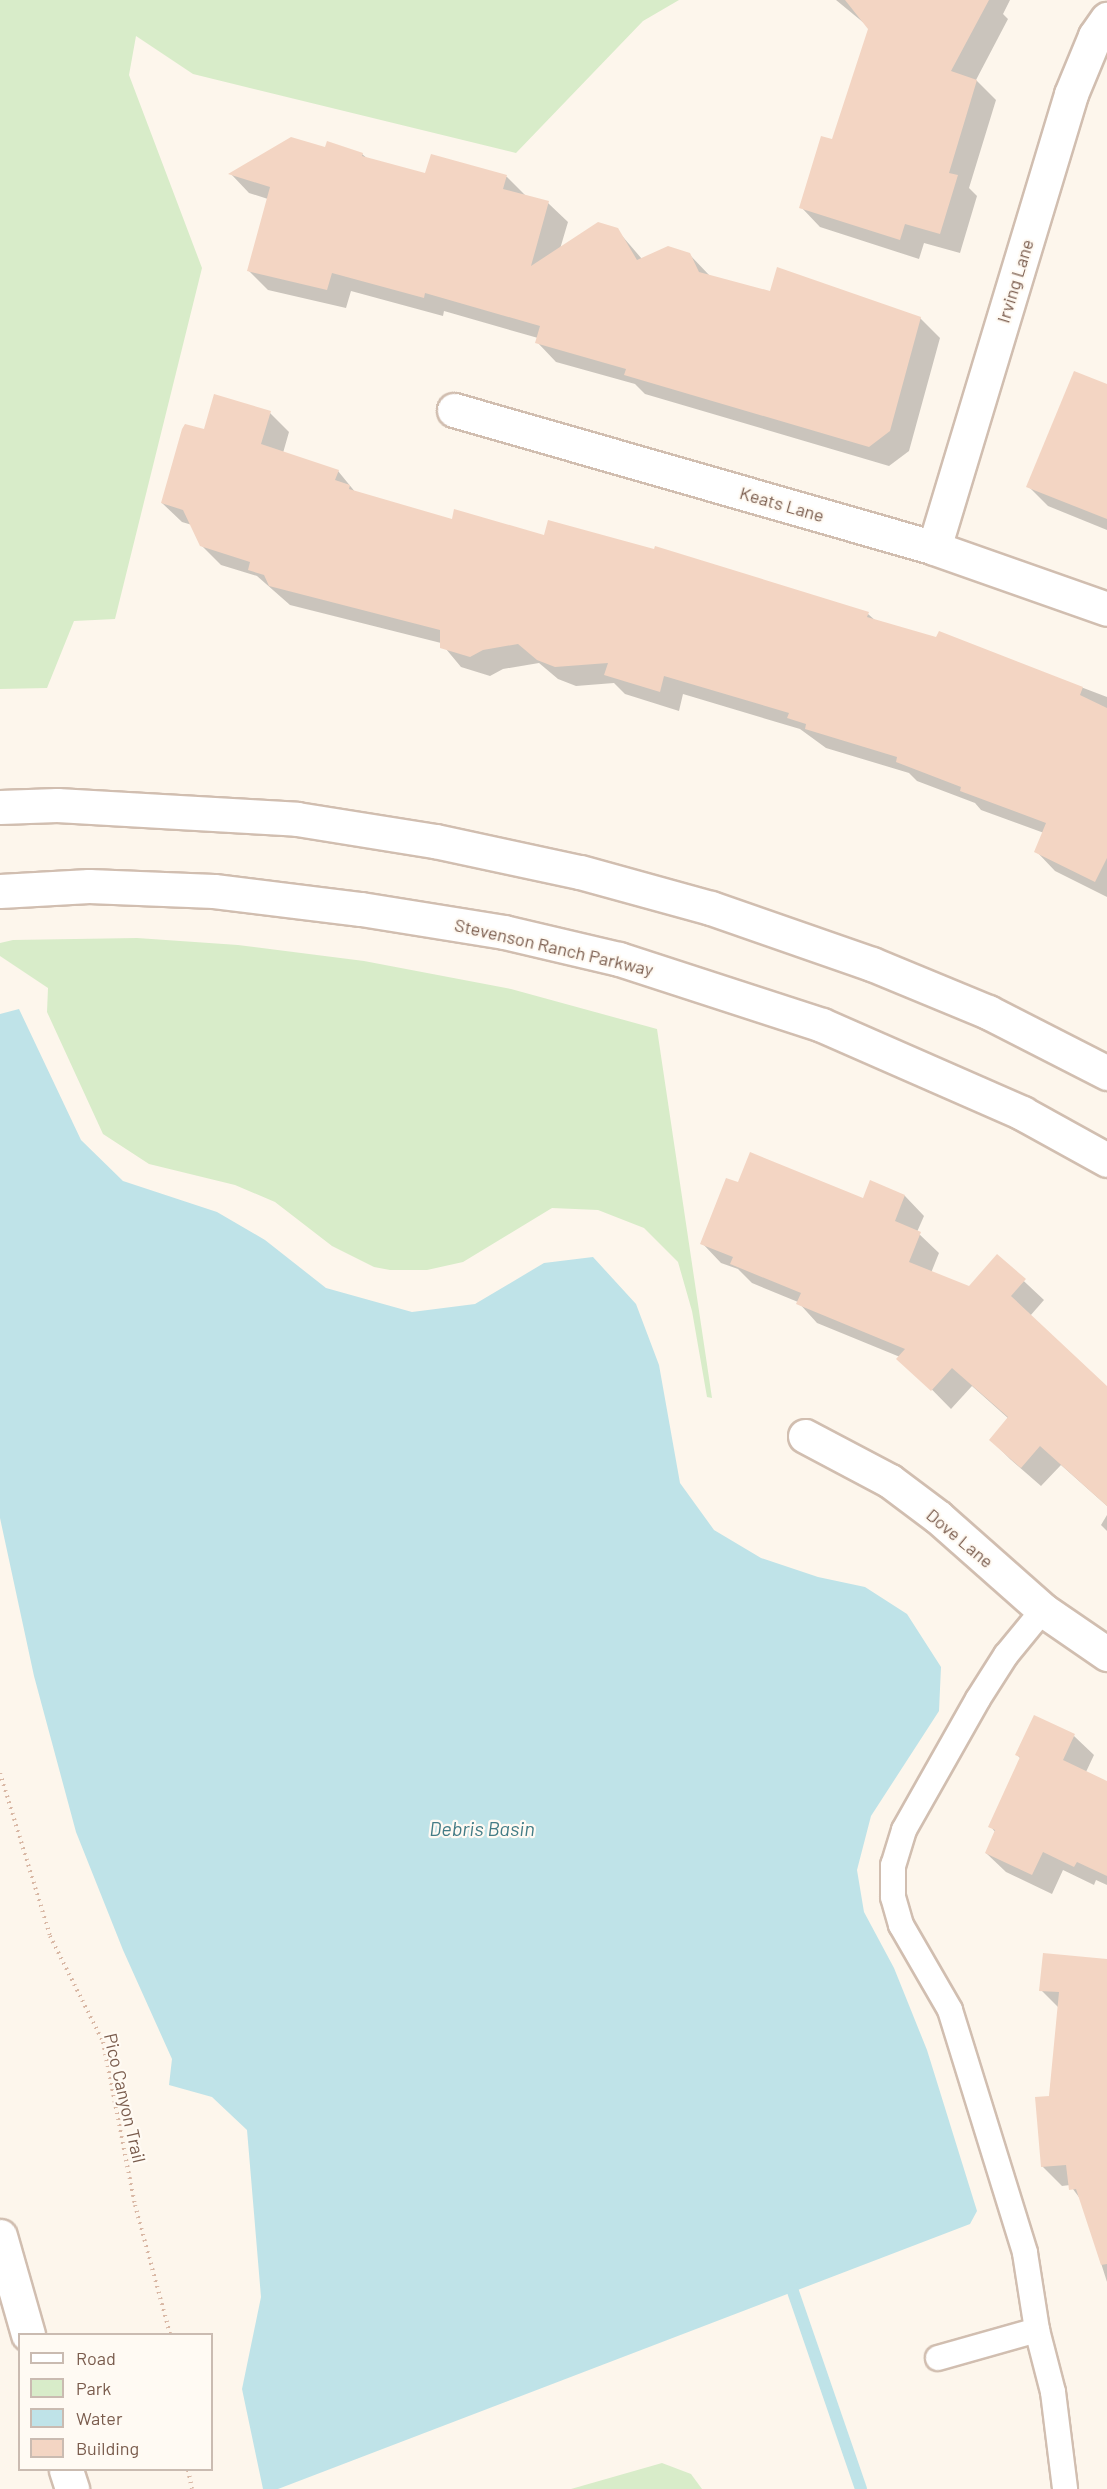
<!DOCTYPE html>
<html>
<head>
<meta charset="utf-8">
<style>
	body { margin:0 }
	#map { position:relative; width:1107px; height:2489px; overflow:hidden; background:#fdf6ec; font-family:Barlow,sans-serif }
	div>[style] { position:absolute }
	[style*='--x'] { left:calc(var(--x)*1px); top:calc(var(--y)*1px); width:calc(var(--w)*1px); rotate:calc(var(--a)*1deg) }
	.green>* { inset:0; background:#d8ecc9 }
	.water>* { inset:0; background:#bfe3e8 }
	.shadow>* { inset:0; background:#0003 }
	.stream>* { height:12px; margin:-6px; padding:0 6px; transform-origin:6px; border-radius:6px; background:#bfe3e8 }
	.building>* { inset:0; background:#f3d5c3 }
	.path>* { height:4px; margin-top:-2px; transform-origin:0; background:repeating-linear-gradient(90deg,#d9b8a5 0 1.5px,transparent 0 6px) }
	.roads { filter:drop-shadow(2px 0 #d1beb0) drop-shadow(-2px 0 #d1beb0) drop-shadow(0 2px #d1beb0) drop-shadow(0 -2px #d1beb0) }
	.lane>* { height:24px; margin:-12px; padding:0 12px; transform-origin:12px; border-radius:12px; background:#fff }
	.street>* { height:33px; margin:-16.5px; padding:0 16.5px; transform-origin:16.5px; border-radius:16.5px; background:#fff }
	.secondary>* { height:33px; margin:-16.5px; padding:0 16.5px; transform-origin:16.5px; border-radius:16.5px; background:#fff }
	span { translate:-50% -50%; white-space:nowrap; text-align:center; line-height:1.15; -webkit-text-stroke:4.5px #fffaf3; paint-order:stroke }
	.street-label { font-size:18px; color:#7a5c4d }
	.water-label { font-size:20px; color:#437c86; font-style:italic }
	.legend { position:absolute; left:18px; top:2333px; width:195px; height:138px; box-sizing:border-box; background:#fffaf3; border:2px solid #cabbb1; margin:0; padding:8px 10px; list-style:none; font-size:18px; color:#7a5c4d }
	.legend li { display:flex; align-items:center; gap:12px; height:30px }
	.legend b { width:30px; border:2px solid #cabbb1 }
</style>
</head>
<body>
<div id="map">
	<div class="green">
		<div style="clip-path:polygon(0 0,679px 0,643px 21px,516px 153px,193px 74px,136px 36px,129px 75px,202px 268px,115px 619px,74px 621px,47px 688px,0 689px)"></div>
		<div style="clip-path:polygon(137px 938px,238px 945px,364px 961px,511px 989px,657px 1029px,712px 1398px,707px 1397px,692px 1311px,678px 1262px,644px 1228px,598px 1210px,552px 1208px,463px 1262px,427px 1270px,390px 1270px,374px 1267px,332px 1246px,275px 1202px,235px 1185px,149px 1164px,103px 1134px,47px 1012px,48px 988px,0 956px,0 943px,13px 940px)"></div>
		<div style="clip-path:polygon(662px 2463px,691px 2474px,702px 2489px,571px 2489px)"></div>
	</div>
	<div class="water">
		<div style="clip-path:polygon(19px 1009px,81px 1140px,123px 1181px,217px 1212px,265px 1240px,326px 1288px,412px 1312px,475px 1304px,544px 1263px,593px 1257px,636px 1304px,659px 1365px,680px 1483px,714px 1530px,761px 1558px,818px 1577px,865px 1587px,907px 1614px,941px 1667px,939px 1711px,871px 1816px,857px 1870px,864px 1912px,894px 1968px,927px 2050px,977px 2211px,970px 2224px,278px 2489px,263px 2489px,242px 2389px,261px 2297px,247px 2130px,212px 2097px,169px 2085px,172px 2059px,123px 1950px,76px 1832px,34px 1676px,0 1518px,0 1014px)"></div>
	</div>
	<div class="shadow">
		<div style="clip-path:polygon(836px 0,1010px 0,1003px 14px,1008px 19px,976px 80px,996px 100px,969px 188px,977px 196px,960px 253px,924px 243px,919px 259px,820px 227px,801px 207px,833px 141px,870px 28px)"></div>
		<div style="clip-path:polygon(326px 149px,362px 154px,368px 159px,426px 175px,432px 155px,507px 177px,526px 196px,548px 203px,568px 222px,560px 249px,617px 230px,642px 259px,689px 254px,710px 276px,771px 293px,920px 318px,940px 338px,909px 451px,889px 466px,645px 394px,635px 384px,556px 362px,537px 342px,538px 338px,444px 311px,443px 316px,351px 291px,346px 308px,268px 290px,249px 271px,268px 199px,249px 193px,231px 174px)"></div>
		<div style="clip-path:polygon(1107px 386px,1107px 530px,1048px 506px,1028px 486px)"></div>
		<div style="clip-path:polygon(270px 413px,289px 432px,283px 453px,338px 471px,356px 493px,453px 521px,545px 537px,868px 614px,876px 621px,937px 639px,939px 633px,1107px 697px,1107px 897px,1055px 871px,1036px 851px,1044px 833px,981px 810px,975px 803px,917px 781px,909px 773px,826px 748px,800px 729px,683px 694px,679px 711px,625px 694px,614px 683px,576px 686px,558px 679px,539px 663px,503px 669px,490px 676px,461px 667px,441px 643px,290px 605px,257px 576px,221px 565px,201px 545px,192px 525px,182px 522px,162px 503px,205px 431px)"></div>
		<div style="clip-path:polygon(871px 1182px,905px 1196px,924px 1216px,917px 1232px,939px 1253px,931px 1273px,969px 1288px,997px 1256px,1044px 1300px,1030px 1316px,1107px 1388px,1107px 1506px,1061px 1465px,1041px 1486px,1010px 1459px,991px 1440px,1009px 1419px,972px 1386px,951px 1409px,900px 1357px,817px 1323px,798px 1302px,752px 1283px,738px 1269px,721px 1263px,702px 1243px,739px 1184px,864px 1200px)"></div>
		<div style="clip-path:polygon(1107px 1515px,1107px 1531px,1101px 1525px)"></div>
		<div style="clip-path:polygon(1074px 1736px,1094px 1755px,1086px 1772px,1107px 1782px,1107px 1885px,1096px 1880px,1094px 1885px,1063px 1870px,1052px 1894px,1006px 1872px,986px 1853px,996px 1833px,990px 1826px,1021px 1759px,1017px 1755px)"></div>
		<div style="clip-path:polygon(1107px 1961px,1107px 2282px,1081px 2200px,1070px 2185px,1062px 2186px,1042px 2166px,1059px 2008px,1041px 1990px)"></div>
	</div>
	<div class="stream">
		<div style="--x:788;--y:2277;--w:224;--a:71"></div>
	</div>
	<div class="building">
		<div style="clip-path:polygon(845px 0,989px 0,951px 71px,977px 80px,949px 173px,958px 175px,940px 234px,905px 224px,900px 240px,799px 208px,821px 136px,832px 139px,868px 29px)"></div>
		<div style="clip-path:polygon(291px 137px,325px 147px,327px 141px,363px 153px,362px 156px,425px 173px,431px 154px,507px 175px,503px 189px,549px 201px,531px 266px,598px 222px,618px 228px,637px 260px,668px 246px,690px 253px,699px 272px,770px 291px,777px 267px,921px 317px,890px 431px,869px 447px,624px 375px,626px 369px,535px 343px,540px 326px,425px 293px,424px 298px,332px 273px,327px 290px,247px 271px,270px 187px,228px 174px)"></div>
		<div style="clip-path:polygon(1074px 371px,1107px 384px,1107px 519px,1026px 487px)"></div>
		<div style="clip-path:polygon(214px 394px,271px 411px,261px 444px,339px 470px,335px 480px,350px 485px,349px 489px,452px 519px,454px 509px,544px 535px,548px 520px,654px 549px,655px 546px,869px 612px,867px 617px,936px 637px,939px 631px,1083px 687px,1080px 695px,1107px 708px,1107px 858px,1095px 882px,1034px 852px,1046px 823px,960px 791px,961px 787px,896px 762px,897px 757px,805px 729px,806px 724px,787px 718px,789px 713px,664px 676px,660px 692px,604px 675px,608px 663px,555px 667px,537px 660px,518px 644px,483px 650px,470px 657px,440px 648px,440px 630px,269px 586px,264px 575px,248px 570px,250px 562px,200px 546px,183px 510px,161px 503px,182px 429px,185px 424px,204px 429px)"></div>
		<div style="clip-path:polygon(750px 1152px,863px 1198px,870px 1180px,905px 1195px,895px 1221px,921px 1232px,909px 1262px,969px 1286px,997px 1254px,1026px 1279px,1011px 1296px,1107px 1386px,1107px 1506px,1040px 1446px,1021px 1468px,989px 1440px,1008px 1417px,952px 1368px,931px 1391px,896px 1359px,905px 1349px,796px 1304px,801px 1293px,730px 1264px,733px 1257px,700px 1244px,726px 1178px,738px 1182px)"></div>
		<div style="clip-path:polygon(1034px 1715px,1075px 1734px,1063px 1760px,1107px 1781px,1107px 1876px,1077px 1862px,1074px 1867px,1043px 1852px,1032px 1875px,985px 1853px,995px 1830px,988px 1827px,1020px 1757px,1015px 1755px)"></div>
		<div style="clip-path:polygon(1043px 1953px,1107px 1959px,1107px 2264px,1101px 2265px,1076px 2189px,1069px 2190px,1066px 2165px,1041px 2167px,1035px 2097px,1049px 2096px,1059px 1992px,1039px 1991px)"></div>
	</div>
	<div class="path">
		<div style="--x:0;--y:1773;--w:170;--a:72.9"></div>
		<div style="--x:50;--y:1936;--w:119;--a:63.4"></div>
		<div style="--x:103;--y:2042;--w:166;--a:78.9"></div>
		<div style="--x:135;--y:2205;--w:134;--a:74.8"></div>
		<div style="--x:188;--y:2470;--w:19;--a:78"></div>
	</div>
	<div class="roads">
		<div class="lane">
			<div style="--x:1043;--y:1610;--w:58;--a:129.4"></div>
			<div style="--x:1006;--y:1655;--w:52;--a:122.5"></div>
			<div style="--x:978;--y:1699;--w:150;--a:119.5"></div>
			<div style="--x:904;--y:1830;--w:37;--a:107"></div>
			<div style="--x:893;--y:1865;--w:32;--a:90"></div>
			<div style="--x:893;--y:1897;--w:29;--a:74"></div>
			<div style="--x:901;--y:1925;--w:98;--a:60"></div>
			<div style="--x:950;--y:2010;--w:254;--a:72.8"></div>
			<div style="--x:1025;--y:2253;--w:78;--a:81.1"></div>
			<div style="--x:1037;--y:2330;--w:64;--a:75.5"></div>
			<div style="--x:1053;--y:2392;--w:98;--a:82.9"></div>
			<div style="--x:938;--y:2358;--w:103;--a:-15.8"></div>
		</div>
		<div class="street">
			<div style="--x:454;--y:410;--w:499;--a:16"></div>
			<div style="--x:934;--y:548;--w:183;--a:19.4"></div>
			<div style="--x:934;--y:548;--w:474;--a:-73.2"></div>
			<div style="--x:1071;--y:94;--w:63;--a:-67.5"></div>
			<div style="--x:1095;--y:36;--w:21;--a:-55"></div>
			<div style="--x:805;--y:1436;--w:96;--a:27.9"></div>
			<div style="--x:890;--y:1481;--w:60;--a:36.9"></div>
			<div style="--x:938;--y:1517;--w:140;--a:41.5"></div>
			<div style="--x:1043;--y:1610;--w:78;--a:34.5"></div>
		</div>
		<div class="secondary">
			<div style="--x:0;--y:807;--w:57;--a:-2"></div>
			<div style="--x:57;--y:805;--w:240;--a:3.3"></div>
			<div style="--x:297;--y:819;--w:140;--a:9.1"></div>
			<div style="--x:435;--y:841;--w:148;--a:12.1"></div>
			<div style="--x:580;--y:872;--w:136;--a:15.4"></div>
			<div style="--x:711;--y:908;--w:170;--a:19.2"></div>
			<div style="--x:872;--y:964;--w:126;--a:22.5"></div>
			<div style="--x:988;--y:1012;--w:134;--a:27.1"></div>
			<div style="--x:0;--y:891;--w:89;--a:-3.2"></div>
			<div style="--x:89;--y:886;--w:125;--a:2.3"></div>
			<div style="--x:214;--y:891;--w:148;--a:7"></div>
			<div style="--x:361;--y:909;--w:145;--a:9.1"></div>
			<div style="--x:504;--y:932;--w:118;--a:13.2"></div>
			<div style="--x:619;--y:959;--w:213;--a:18"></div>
			<div style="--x:822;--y:1025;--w:219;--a:23.7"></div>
			<div style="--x:1022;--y:1113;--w:97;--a:28.9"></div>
			<div style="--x:0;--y:2236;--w:102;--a:74.1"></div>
			<div style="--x:66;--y:2470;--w:20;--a:72"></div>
		</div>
	</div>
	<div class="street-label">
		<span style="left:1015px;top:281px;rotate:-73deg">Irving Lane</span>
		<span style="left:782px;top:504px;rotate:16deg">Keats Lane</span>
		<span style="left:554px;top:947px;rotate:13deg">Stevenson Ranch Parkway</span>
		<span style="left:960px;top:1538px;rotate:40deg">Dove Lane</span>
		<span style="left:125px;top:2098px;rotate:77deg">Pico Canyon Trail</span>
	</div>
	<div class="water-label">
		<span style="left:482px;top:1828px">Debris Basin</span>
	</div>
	<ul class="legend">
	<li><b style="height:8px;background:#fff"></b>Road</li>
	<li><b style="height:16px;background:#d8ecc9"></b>Park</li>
	<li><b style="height:16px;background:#bfe3e8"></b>Water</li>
	<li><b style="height:16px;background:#f3d5c3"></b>Building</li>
	</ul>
</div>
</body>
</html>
